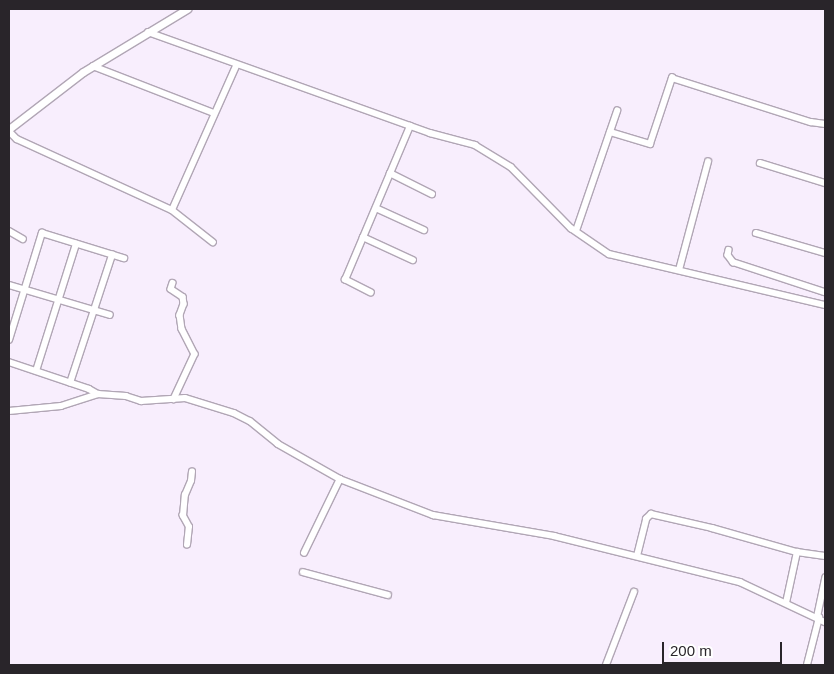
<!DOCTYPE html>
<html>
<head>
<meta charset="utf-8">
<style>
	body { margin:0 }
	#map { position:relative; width:834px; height:674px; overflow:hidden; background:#f8eefd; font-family:Arial,sans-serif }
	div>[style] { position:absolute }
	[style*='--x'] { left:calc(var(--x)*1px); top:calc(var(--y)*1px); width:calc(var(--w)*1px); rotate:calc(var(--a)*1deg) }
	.roads { filter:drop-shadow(1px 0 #b1a6b5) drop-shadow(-1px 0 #b1a6b5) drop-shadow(0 1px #b1a6b5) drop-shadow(0 -1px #b1a6b5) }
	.minor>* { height:5.5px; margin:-2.75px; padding:0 2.75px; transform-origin:2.75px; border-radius:2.75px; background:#fff }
	.major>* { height:7px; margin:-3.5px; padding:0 3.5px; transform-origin:3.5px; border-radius:3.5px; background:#fff }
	span { translate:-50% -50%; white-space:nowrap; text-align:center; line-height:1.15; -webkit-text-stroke:4px #fff; paint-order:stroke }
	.frame { position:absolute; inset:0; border:10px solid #29252a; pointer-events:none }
	.scale { position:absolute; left:662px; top:642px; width:120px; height:22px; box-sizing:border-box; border:2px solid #29252a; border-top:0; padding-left:6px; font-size:15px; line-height:18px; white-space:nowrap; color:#29252a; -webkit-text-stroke:4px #fff; paint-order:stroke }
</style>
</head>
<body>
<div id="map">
	<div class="roads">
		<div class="minor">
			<div style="--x:148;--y:32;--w:300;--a:19.7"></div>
			<div style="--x:430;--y:133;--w:47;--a:14.9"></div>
			<div style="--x:475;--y:145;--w:42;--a:31.4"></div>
			<div style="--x:511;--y:167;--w:86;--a:45.5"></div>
			<div style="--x:571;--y:228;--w:46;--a:34.4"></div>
			<div style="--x:609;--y:254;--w:222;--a:13.3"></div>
			<div style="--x:93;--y:66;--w:130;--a:21.2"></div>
			<div style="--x:9;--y:131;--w:11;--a:45"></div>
			<div style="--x:17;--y:139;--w:170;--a:24.6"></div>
			<div style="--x:172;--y:210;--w:52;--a:38"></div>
			<div style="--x:610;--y:132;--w:42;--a:16.7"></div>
			<div style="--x:650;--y:144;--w:70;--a:-71.6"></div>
			<div style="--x:672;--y:78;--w:146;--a:17.6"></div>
			<div style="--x:811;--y:122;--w:14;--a:8"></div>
			<div style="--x:760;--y:163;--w:68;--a:17.1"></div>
			<div style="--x:390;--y:173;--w:47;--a:26.6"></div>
			<div style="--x:376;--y:208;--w:53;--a:24.6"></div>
			<div style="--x:172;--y:210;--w:158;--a:-66"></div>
			<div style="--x:9;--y:231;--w:16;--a:30"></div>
			<div style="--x:576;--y:231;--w:127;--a:-71.1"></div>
			<div style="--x:756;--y:233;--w:72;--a:16.2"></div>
			<div style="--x:363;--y:237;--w:55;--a:24.7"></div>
			<div style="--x:729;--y:250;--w:5;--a:101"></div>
			<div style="--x:728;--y:255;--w:9;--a:54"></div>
			<div style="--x:733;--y:262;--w:97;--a:18.1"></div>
			<div style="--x:679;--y:270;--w:112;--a:-75"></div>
			<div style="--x:173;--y:283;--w:6;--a:108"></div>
			<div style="--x:171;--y:289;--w:14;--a:34"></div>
			<div style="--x:183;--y:297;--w:7;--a:82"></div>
			<div style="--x:184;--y:304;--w:12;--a:110"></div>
			<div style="--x:180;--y:315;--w:14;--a:82"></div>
			<div style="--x:182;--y:329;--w:28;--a:63"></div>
			<div style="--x:195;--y:354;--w:50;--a:115"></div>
			<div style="--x:9;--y:285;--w:105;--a:16.5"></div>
			<div style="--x:371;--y:293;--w:29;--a:-153"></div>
			<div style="--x:345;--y:280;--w:167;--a:-67.1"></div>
			<div style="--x:9;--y:340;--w:112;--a:-72.9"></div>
			<div style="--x:42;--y:233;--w:86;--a:17"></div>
			<div style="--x:9;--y:362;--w:84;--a:18.6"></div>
			<div style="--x:89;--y:389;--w:10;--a:29"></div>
			<div style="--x:98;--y:394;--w:28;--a:4"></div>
			<div style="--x:126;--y:396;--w:16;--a:18"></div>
			<div style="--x:141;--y:401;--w:44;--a:-3.9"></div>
			<div style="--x:185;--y:398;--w:51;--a:17"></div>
			<div style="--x:234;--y:413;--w:18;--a:27"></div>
			<div style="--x:250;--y:421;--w:36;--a:39"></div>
			<div style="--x:278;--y:444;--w:71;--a:29.4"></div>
			<div style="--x:36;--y:371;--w:133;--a:-72.5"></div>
			<div style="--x:70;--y:383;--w:135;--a:-71.8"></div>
			<div style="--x:9;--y:411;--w:52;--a:-5.5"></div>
			<div style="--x:61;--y:406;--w:39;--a:-18"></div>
			<div style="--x:187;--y:545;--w:18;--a:-84"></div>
			<div style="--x:189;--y:527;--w:13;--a:-119"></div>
			<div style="--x:183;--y:516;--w:21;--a:-85"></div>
			<div style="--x:185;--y:495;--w:15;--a:-67"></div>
			<div style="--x:191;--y:481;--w:9;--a:-84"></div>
			<div style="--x:304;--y:553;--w:82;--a:-64.1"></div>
			<div style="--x:340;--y:479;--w:100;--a:21.2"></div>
			<div style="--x:433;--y:515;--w:123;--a:9.8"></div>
			<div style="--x:554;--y:536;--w:192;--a:13.9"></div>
			<div style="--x:740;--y:582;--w:94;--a:25.2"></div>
			<div style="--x:637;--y:556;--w:38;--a:-76"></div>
			<div style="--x:646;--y:519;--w:7;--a:-45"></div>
			<div style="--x:651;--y:514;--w:63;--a:12.9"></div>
			<div style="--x:712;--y:528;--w:88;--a:15.8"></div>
			<div style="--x:797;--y:552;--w:28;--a:8"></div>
			<div style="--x:303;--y:572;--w:88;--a:15.1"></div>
			<div style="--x:786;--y:603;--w:52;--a:-77.8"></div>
			<div style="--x:817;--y:617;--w:40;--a:-78"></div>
			<div style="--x:606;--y:665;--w:78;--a:-69"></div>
			<div style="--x:807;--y:665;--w:49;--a:-75.7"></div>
		</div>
		<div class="major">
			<div style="--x:9;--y:129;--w:93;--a:-37.6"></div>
			<div style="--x:83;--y:72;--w:122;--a:-31.2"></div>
		</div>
	</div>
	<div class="frame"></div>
	<div class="scale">200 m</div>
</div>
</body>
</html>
